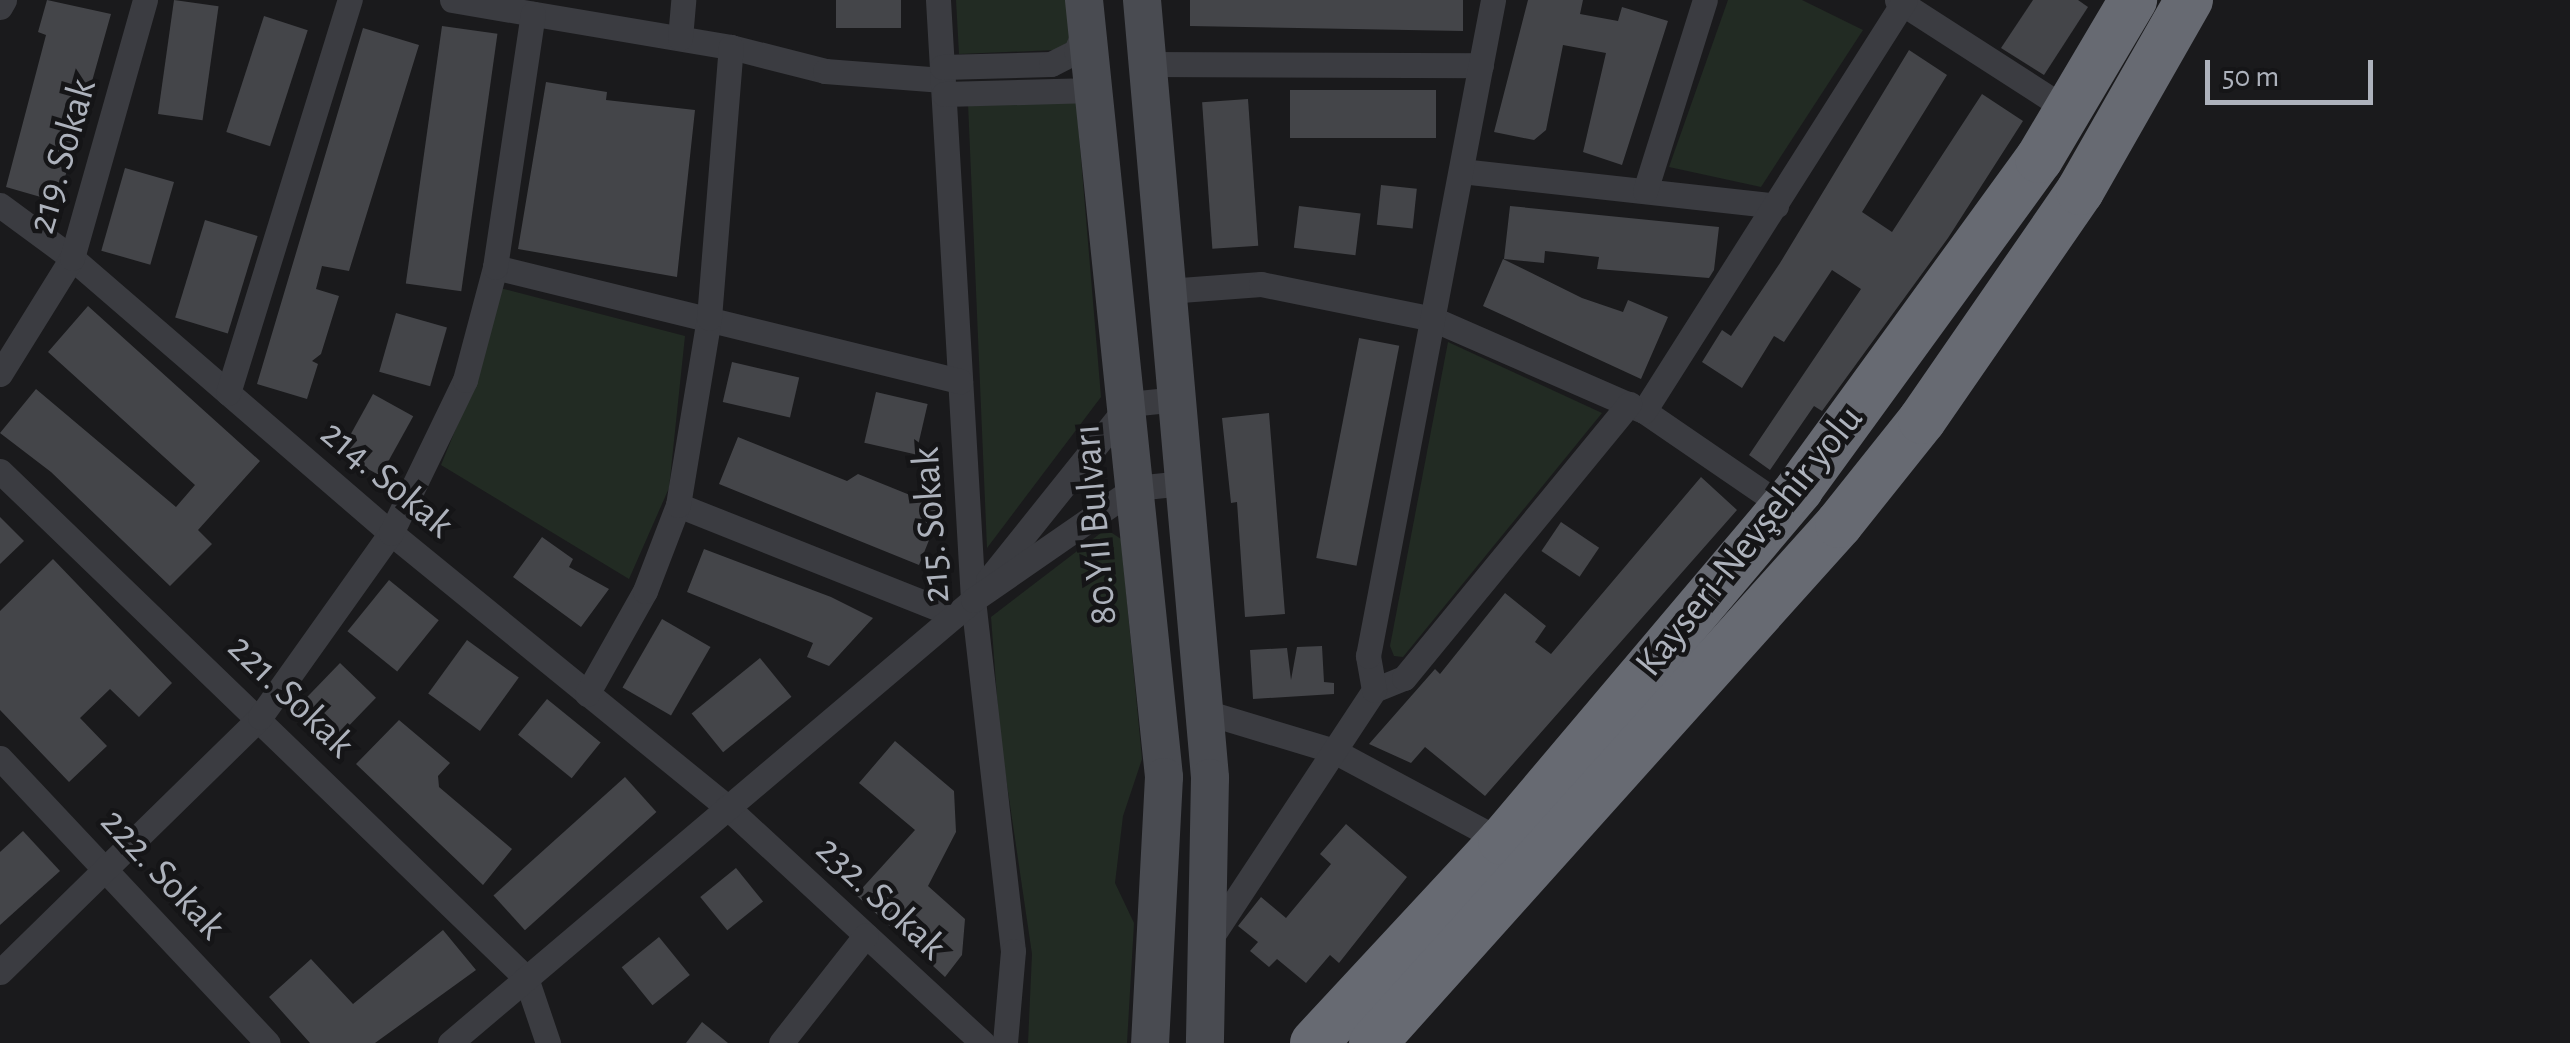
<!DOCTYPE html>
<html>
<head>
<meta charset="utf-8">
<style>
	body { margin:0 }
	#map { position:relative; width:2570px; height:1043px; overflow:hidden; background:#1a1a1c; font-family:"Alegreya Sans",sans-serif }
	div>[style] { position:absolute }
	[style*='--x'] { left:calc(var(--x)*1px); top:calc(var(--y)*1px); width:calc(var(--w)*1px); rotate:calc(var(--a)*1deg) }
	.green>* { inset:0; background:#222b23 }
	.building>* { inset:0; background:#444549; transform-origin:0 0 }
	.street>* { height:25px; margin:-12.5px; padding:0 12.5px; transform-origin:12.5px; border-radius:12.5px; background:#3b3c41 }
	.secondary>* { height:38px; margin:-19px; padding:0 19px; transform-origin:19px; border-radius:19px; background:#494b51 }
	.highway>* { height:48px; margin:-24px; padding:0 24px; transform-origin:24px; border-radius:24px; background:#676a72 }
	span { translate:-50% -50%; white-space:nowrap; text-align:center; line-height:1.15; -webkit-text-stroke:9px #151517; paint-order:stroke }
	.street-label { font-size:40px; color:#adb2bc }
	.scale { position:absolute; left:2205px; top:60px; width:168px; height:45px; box-sizing:border-box; border:5px solid #adb2bc; border-top:0; padding-left:12px; font-size:30px; line-height:35px; white-space:nowrap; color:#adb2bc; -webkit-text-stroke:8px #151517; paint-order:stroke }
</style>
</head>
<body>
<div id="map">
	<div class="green">
		<div style="clip-path:polygon(956px 0,1073px 0,1074px 38px,1056px 50px,959px 54px)"></div>
		<div style="clip-path:polygon(1728px 0,1802px 0,1863px 30px,1761px 187px,1669px 167px)"></div>
		<div style="clip-path:polygon(1076px 99px,1101px 397px,987px 548px,968px 103px)"></div>
		<div style="clip-path:polygon(500px 288px,685px 336px,669px 488px,629px 579px,441px 465px,479px 372px)"></div>
		<div style="clip-path:polygon(1448px 342px,1602px 413px,1403px 657px,1394px 656px,1390px 646px)"></div>
		<div style="clip-path:polygon(1106px 529px,1121px 539px,1142px 759px,1123px 816px,1115px 883px,1134px 923px,1127px 1043px,1028px 1043px,1032px 954px,1000px 737px,991px 617px)"></div>
	</div>
	<div class="building">
		<div style="clip-path:polygon(47px 0,111px 14px,58px 202px,6px 187px,46px 35px,38px 32px)"></div>
		<div style="left:174px;top:0;width:45px;height:115px;rotate:8deg"></div>
		<div style="left:836px;top:0;width:65px;height:28px"></div>
		<div style="clip-path:polygon(1190px 0,1463px 0,1463px 31px,1190px 26px)"></div>
		<div style="clip-path:polygon(1528px 0,1583px 0,1580px 14px,1618px 21px,1622px 7px,1668px 21px,1622px 165px,1583px 152px,1606px 53px,1563px 45px,1546px 130px,1534px 140px,1494px 132px)"></div>
		<div style="clip-path:polygon(2033px 0,2078px 0,2088px 7px,2044px 75px,2001px 48px)"></div>
		<div style="left:264px;top:16px;width:46px;height:122px;rotate:18deg"></div>
		<div style="left:442px;top:26px;width:56px;height:260px;rotate:8deg"></div>
		<div style="clip-path:polygon(363px 28px,419px 45px,349px 271px,322px 266px,316px 289px,339px 296px,321px 354px,312px 361px,318px 364px,307px 399px,257px 384px)"></div>
		<div style="clip-path:polygon(1909px 50px,1947px 75px,1862px 212px,1892px 232px,1982px 94px,2023px 121px,1948px 238px,1822px 411px,1814px 406px,1770px 470px,1749px 455px,1861px 289px,1832px 270px,1784px 342px,1774px 336px,1742px 388px,1702px 362px,1722px 330px,1731px 336px,1780px 263px)"></div>
		<div style="clip-path:polygon(546px 82px,607px 92px,606px 100px,695px 110px,677px 277px,518px 249px)"></div>
		<div style="left:1436px;top:90px;width:48px;height:146px;rotate:90deg"></div>
		<div style="left:1248px;top:99px;width:147px;height:46px;rotate:86deg"></div>
		<div style="left:125px;top:168px;width:51px;height:86px;rotate:16deg"></div>
		<div style="left:1381px;top:185px;width:36px;height:40px;rotate:6deg"></div>
		<div style="left:1299px;top:206px;width:62px;height:42px;rotate:7deg"></div>
		<div style="clip-path:polygon(1510px 206px,1719px 227px,1714px 270px,1709px 278px,1597px 269px,1599px 257px,1545px 251px,1544px 263px,1504px 259px)"></div>
		<div style="left:205px;top:220px;width:55px;height:102px;rotate:17deg"></div>
		<div style="clip-path:polygon(1503px 259px,1582px 298px,1623px 312px,1628px 300px,1668px 317px,1641px 379px,1483px 306px)"></div>
		<div style="clip-path:polygon(88px 306px,260px 461px,198px 530px,212px 544px,170px 586px,51px 472px,0 433px,36px 389px,176px 507px,195px 485px,48px 352px)"></div>
		<div style="left:396px;top:313px;width:53px;height:61px;rotate:16deg"></div>
		<div style="left:1359px;top:338px;width:41px;height:224px;rotate:11deg"></div>
		<div style="left:732px;top:362px;width:69px;height:41px;rotate:13deg"></div>
		<div style="left:876px;top:392px;width:53px;height:52px;rotate:13deg"></div>
		<div style="left:373px;top:394px;width:46px;height:68px;rotate:29deg"></div>
		<div style="clip-path:polygon(1269px 413px,1285px 614px,1245px 617px,1237px 502px,1231px 503px,1222px 418px)"></div>
		<div style="clip-path:polygon(738px 437px,847px 481px,858px 474px,942px 508px,919px 565px,719px 484px)"></div>
		<div style="clip-path:polygon(1701px 477px,1737px 510px,1485px 796px,1425px 747px,1411px 763px,1369px 744px,1435px 669px,1440px 674px,1505px 593px,1546px 626px,1535px 642px,1551px 654px)"></div>
		<div style="clip-path:polygon(0 517px,24px 541px,0 564px)"></div>
		<div style="left:1561px;top:522px;width:46px;height:35px;rotate:34deg"></div>
		<div style="clip-path:polygon(542px 537px,573px 559px,569px 567px,609px 589px,581px 627px,513px 577px)"></div>
		<div style="clip-path:polygon(704px 549px,831px 597px,873px 618px,829px 666px,807px 657px,813px 643px,687px 592px)"></div>
		<div style="clip-path:polygon(53px 559px,172px 683px,139px 717px,110px 689px,80px 718px,107px 746px,69px 782px,0 710px,0 611px)"></div>
		<div style="left:389px;top:580px;width:64px;height:66px;rotate:39deg"></div>
		<div style="left:662px;top:619px;width:56px;height:79px;rotate:30deg"></div>
		<div style="left:467px;top:640px;width:64px;height:66px;rotate:36deg"></div>
		<div style="clip-path:polygon(1322px 646px,1324px 682px,1334px 683px,1334px 694px,1253px 699px,1250px 650px,1287px 648px,1291px 680px,1297px 647px)"></div>
		<div style="left:760px;top:658px;width:50px;height:88px;rotate:51deg"></div>
		<div style="left:340px;top:663px;width:50px;height:64px;rotate:44deg"></div>
		<div style="left:547px;top:699px;width:69px;height:46px;rotate:39deg"></div>
		<div style="clip-path:polygon(399px 720px,450px 763px,438px 776px,439px 787px,512px 849px,483px 885px,356px 764px)"></div>
		<div style="clip-path:polygon(895px 741px,954px 791px,956px 832px,928px 886px,965px 919px,962px 955px,945px 977px,856px 895px,915px 830px,859px 783px)"></div>
		<div style="left:625px;top:777px;width:47px;height:177px;rotate:48deg"></div>
		<div style="clip-path:polygon(1346px 824px,1407px 877px,1339px 963px,1330px 955px,1306px 983px,1277px 959px,1269px 967px,1250px 951px,1258px 942px,1238px 926px,1261px 897px,1286px 918px,1331px 864px,1320px 854px)"></div>
		<div style="clip-path:polygon(23px 831px,60px 871px,0 925px,0 852px)"></div>
		<div style="left:736px;top:868px;width:43px;height:46px;rotate:51deg"></div>
		<div style="clip-path:polygon(443px 930px,476px 970px,375px 1043px,310px 1043px,269px 997px,311px 959px,353px 1004px)"></div>
		<div style="left:659px;top:937px;width:49px;height:48px;rotate:51deg"></div>
		<div style="clip-path:polygon(702px 1022px,728px 1043px,686px 1043px)"></div>
	</div>
	<div class="street">
		<div style="--x:452;--y:0;--w:283;--a:9.6"></div>
		<div style="--x:731;--y:47;--w:97;--a:14.3"></div>
		<div style="--x:825;--y:71;--w:118;--a:4.4"></div>
		<div style="--x:938;--y:0;--w:601;--a:86.66"></div>
		<div style="--x:973;--y:600;--w:353;--a:83.5"></div>
		<div style="--x:1013;--y:951;--w:92;--a:95"></div>
		<div style="--x:1897;--y:0;--w:203;--a:32.8"></div>
		<div style="--x:0;--y:7;--w:8;--a:-60"></div>
		<div style="--x:680;--y:38;--w:38;--a:-85"></div>
		<div style="--x:1146;--y:64;--w:335;--a:0.2"></div>
		<div style="--x:942;--y:67;--w:109;--a:-1.6"></div>
		<div style="--x:1051;--y:64;--w:28;--a:-27"></div>
		<div style="--x:1076;--y:51;--w:25;--a:-67"></div>
		<div style="--x:944;--y:94;--w:149;--a:-1.5"></div>
		<div style="--x:1461;--y:171;--w:317;--a:6.3"></div>
		<div style="--x:1645;--y:191;--w:200;--a:-72.6"></div>
		<div style="--x:0;--y:205;--w:89;--a:36.4"></div>
		<div style="--x:72;--y:258;--w:421;--a:40.8"></div>
		<div style="--x:391;--y:533;--w:434;--a:39.2"></div>
		<div style="--x:727;--y:807;--w:348;--a:42.7"></div>
		<div style="--x:495;--y:267;--w:479;--a:13.8"></div>
		<div style="--x:1167;--y:291;--w:94;--a:-4.3"></div>
		<div style="--x:1261;--y:284;--w:176;--a:11.5"></div>
		<div style="--x:1433;--y:319;--w:230;--a:23.6"></div>
		<div style="--x:1644;--y:411;--w:168;--a:34.4"></div>
		<div style="--x:0;--y:374;--w:137;--a:-58.2"></div>
		<div style="--x:72;--y:258;--w:268;--a:-74.2"></div>
		<div style="--x:228;--y:393;--w:412;--a:-72.8"></div>
		<div style="--x:1644;--y:411;--w:487;--a:-57.6"></div>
		<div style="--x:0;--y:471;--w:731;--a:43.95"></div>
		<div style="--x:526;--y:978;--w:69;--a:71.3"></div>
		<div style="--x:678;--y:505;--w:298;--a:21.7"></div>
		<div style="--x:988;--y:580;--w:226;--a:-51.3"></div>
		<div style="--x:1129;--y:404;--w:49;--a:-5.8"></div>
		<div style="--x:1374;--y:690;--w:32;--a:-22"></div>
		<div style="--x:1404;--y:678;--w:355;--a:-50.6"></div>
		<div style="--x:587;--y:694;--w:118;--a:-60.6"></div>
		<div style="--x:645;--y:591;--w:92;--a:-69"></div>
		<div style="--x:678;--y:505;--w:190;--a:-80.6"></div>
		<div style="--x:709;--y:318;--w:272;--a:-85.4"></div>
		<div style="--x:1205;--y:712;--w:135;--a:16.8"></div>
		<div style="--x:1334;--y:751;--w:191;--a:28.2"></div>
		<div style="--x:0;--y:758;--w:391;--a:46.8"></div>
		<div style="--x:1208;--y:942;--w:302;--a:-56.6"></div>
		<div style="--x:1374;--y:690;--w:35;--a:-100"></div>
		<div style="--x:1368;--y:656;--w:668;--a:-79.21"></div>
		<div style="--x:0;--y:972;--w:364;--a:-44.4"></div>
		<div style="--x:260;--y:717;--w:226;--a:-54.6"></div>
		<div style="--x:391;--y:533;--w:170;--a:-64.2"></div>
		<div style="--x:465;--y:380;--w:117;--a:-75.1"></div>
		<div style="--x:495;--y:267;--w:256;--a:-81.5"></div>
		<div style="--x:450;--y:1043;--w:685;--a:-40.27"></div>
		<div style="--x:973;--y:600;--w:197;--a:-34.7"></div>
		<div style="--x:1135;--y:488;--w:49;--a:-5.8"></div>
		<div style="--x:781;--y:1043;--w:137;--a:-51.8"></div>
	</div>
	<div class="secondary">
		<div style="--x:1084;--y:0;--w:781;--a:84.12"></div>
		<div style="--x:1164;--y:777;--w:266;--a:93"></div>
		<div style="--x:1142;--y:0;--w:781;--a:85"></div>
		<div style="--x:1210;--y:778;--w:265;--a:91.1"></div>
	</div>
	<div class="highway">
		<div style="--x:1314;--y:1043;--w:276;--a:-47.1"></div>
		<div style="--x:1502;--y:841;--w:461;--a:-49.8"></div>
		<div style="--x:1799;--y:489;--w:408;--a:-54"></div>
		<div style="--x:2039;--y:159;--w:185;--a:-59.4"></div>
		<div style="--x:1373;--y:1043;--w:698;--a:-48.08"></div>
		<div style="--x:1839;--y:524;--w:133;--a:-51.4"></div>
		<div style="--x:1922;--y:420;--w:278;--a:-55.4"></div>
		<div style="--x:2080;--y:191;--w:220;--a:-60.3"></div>
	</div>
	<div class="street-label">
		<span style="left:62px;top:156px;rotate:-74deg">219. Sokak</span>
		<span style="left:387px;top:479px;rotate:40deg">214. Sokak</span>
		<span style="left:931px;top:525px;rotate:-94deg">215. Sokak</span>
		<span style="left:1095px;top:525px;rotate:-95deg">80.Yıl Bulvarı</span>
		<span style="left:1749px;top:541px;rotate:-51deg">Kayseri-Nevşehir yolu</span>
		<span style="left:291px;top:696px;rotate:44deg">221. Sokak</span>
		<span style="left:163px;top:874px;rotate:47deg">222. Sokak</span>
		<span style="left:881px;top:898px;rotate:43deg">232. Sokak</span>
	</div>
	<div class="scale">50 m</div>
</div>
</body>
</html>
